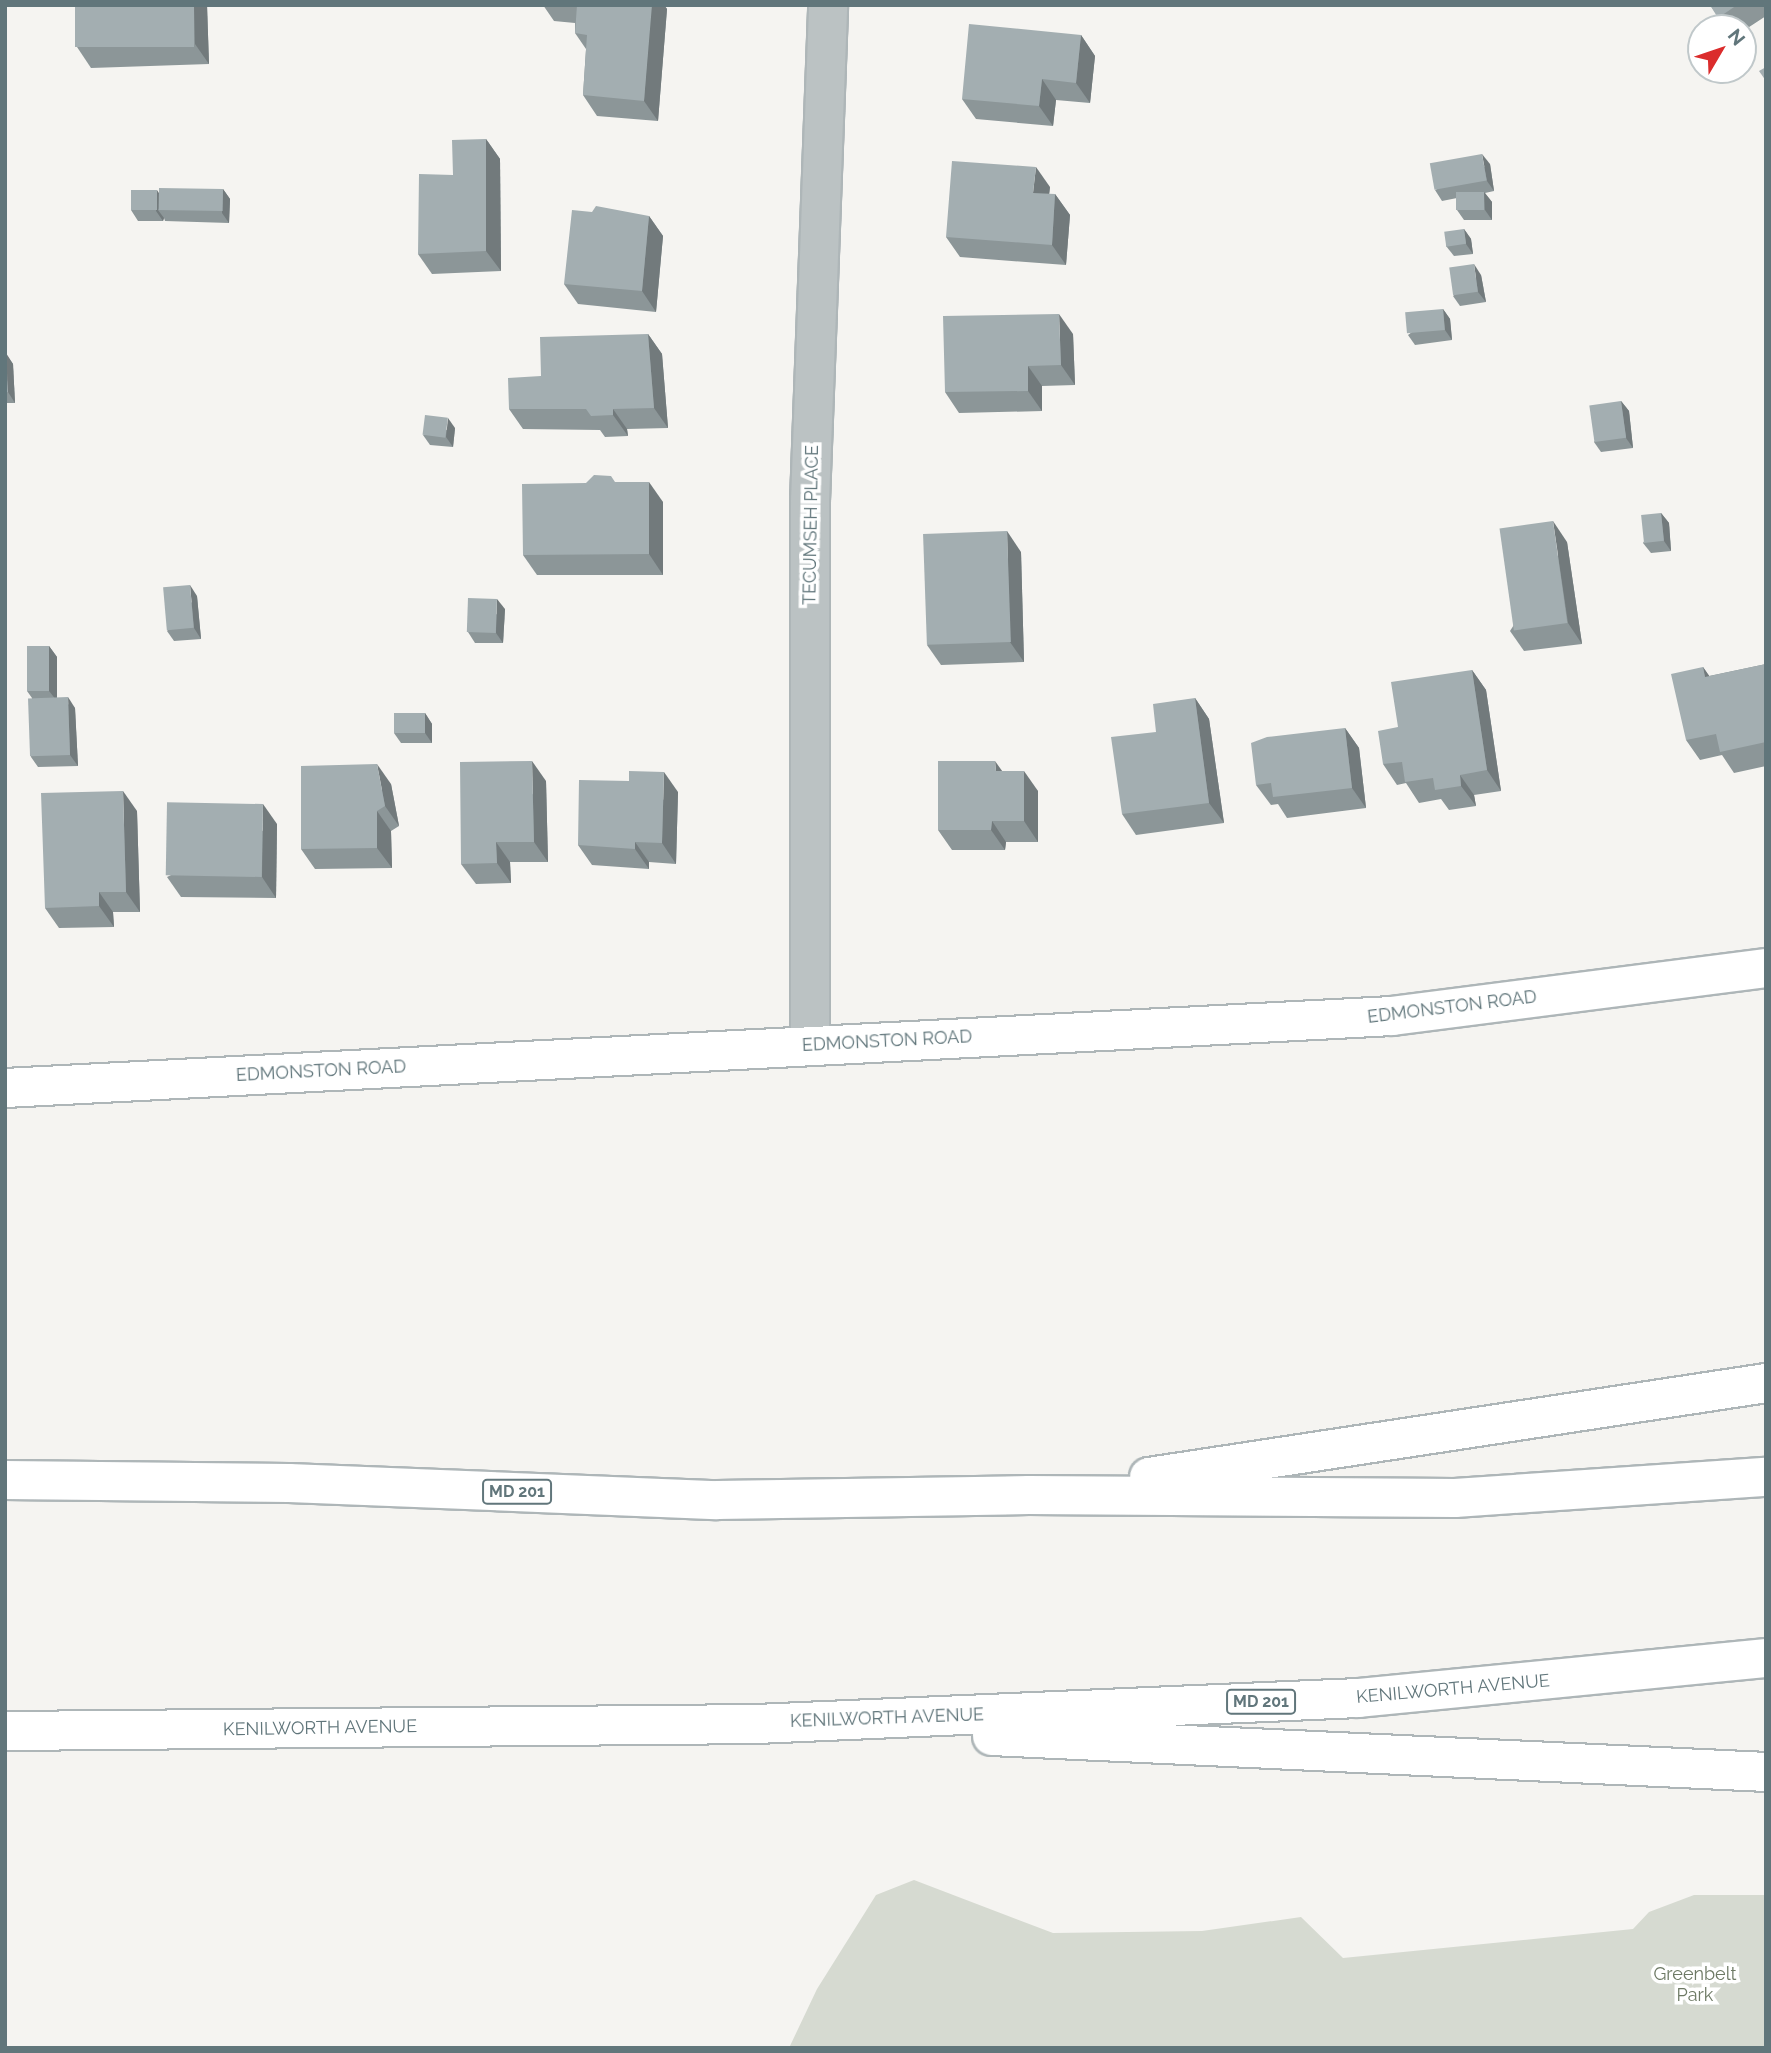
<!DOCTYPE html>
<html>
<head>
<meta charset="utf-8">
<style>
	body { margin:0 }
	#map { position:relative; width:1771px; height:2053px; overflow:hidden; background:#f5f4f1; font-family:Raleway,sans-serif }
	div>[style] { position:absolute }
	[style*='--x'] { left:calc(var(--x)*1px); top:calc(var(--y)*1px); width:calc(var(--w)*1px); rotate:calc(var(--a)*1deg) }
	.green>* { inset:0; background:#d6dad1 }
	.roads { filter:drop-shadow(2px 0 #aeb6b8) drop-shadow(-2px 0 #aeb6b8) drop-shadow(0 2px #aeb6b8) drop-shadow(0 -2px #aeb6b8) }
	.street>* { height:38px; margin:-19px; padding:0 19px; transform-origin:19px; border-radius:19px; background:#bbc2c3 }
	.secondary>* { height:38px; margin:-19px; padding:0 19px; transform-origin:19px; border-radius:19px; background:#fff }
	.primary>* { height:38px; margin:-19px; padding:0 19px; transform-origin:19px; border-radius:19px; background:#fff }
	.wall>* { inset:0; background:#8c9698 }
	.shaded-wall>* { inset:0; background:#727a7c }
	.building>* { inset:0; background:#a3aeb1; transform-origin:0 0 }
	span { translate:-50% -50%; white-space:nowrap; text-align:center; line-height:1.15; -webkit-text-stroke:7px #fff; paint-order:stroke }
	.shield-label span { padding:2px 5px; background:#fff; border:2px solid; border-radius:5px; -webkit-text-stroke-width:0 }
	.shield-label { font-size:16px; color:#61767b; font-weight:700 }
	.street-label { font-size:18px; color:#61767b }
	.park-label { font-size:18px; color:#6d7964 }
	.frame { position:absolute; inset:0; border:7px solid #61767b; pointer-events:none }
	.north { position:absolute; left:1687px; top:14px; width:70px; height:70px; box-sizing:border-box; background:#fff; border:2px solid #c0c8ca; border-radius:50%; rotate:51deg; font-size:19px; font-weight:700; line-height:28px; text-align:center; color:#61767b }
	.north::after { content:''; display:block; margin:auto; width:24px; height:32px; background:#db2c2c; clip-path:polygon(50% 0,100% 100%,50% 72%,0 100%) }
</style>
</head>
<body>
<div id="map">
	<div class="green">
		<div style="clip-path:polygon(914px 1880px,1053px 1933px,1202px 1931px,1301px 1917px,1343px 1958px,1633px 1929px,1649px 1912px,1694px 1895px,1766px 1895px,1766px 2048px,789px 2048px,817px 1989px,876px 1895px)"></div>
	</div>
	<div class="roads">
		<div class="street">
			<div style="--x:810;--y:1045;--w:544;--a:-90"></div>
			<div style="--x:810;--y:501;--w:496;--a:-87.9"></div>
		</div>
		<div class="secondary">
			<div style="--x:5;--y:1088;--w:1389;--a:-2.97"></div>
			<div style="--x:1392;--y:1016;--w:377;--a:-7.3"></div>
		</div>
		<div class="primary">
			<div style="--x:1149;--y:1477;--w:624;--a:-8.66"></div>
			<div style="--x:5;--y:1480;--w:284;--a:0.6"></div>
			<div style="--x:289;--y:1483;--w:428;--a:2.3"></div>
			<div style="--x:717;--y:1500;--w:312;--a:-0.9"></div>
			<div style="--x:1029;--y:1495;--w:426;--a:0.4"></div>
			<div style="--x:1455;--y:1498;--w:312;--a:-3.9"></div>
			<div style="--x:5;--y:1731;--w:751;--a:-0.53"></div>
			<div style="--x:756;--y:1724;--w:603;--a:-2.47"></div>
			<div style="--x:1358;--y:1698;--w:410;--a:-5.6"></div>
			<div style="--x:992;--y:1736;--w:775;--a:2.66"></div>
		</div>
	</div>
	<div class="wall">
		<div style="clip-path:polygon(75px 5px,207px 5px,209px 64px,91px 68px,77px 47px)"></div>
		<div style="clip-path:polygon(543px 5px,664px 5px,667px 9px,658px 121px,597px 116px,583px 95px,586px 49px,575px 33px,575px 23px,554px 21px)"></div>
		<div style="clip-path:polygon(1710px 5px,1766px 5px,1766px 16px,1743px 31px,1743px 28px,1726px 28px)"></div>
		<div style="clip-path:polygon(1081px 35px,1095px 56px,1090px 103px,1056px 100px,1053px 126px,976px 119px,962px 99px)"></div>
		<div style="clip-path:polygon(486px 139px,500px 159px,501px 271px,432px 274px,418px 254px,453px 175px)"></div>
		<div style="clip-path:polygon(1490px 164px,1494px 191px,1485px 193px,1492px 202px,1492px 220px,1464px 220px,1457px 210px,1457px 198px,1442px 201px,1435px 190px)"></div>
		<div style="clip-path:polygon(1050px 187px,1049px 194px,1055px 194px,1070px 215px,1066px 265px,960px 257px,946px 237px)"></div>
		<div style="clip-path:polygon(223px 189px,230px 199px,229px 223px,165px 221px,164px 218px,163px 221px,138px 221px,131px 210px,158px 193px)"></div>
		<div style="clip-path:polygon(649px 216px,663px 236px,656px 312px,578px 304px,564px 284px)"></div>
		<div style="clip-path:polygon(1464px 229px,1471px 239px,1473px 254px,1454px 256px,1446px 246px)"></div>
		<div style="clip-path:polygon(1481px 275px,1486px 302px,1460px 306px,1453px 296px)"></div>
		<div style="clip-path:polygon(1443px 309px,1450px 319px,1452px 340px,1415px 345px,1408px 335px)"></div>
		<div style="clip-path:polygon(648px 334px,662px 354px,668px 428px,627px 429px,628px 436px,605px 437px,600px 430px,523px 429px,509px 409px,541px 376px)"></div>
		<div style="clip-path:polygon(1073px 334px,1075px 385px,1042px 386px,1042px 411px,959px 413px,945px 392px)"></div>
		<div style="clip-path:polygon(5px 353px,13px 364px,15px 403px,5px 403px)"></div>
		<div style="clip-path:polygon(1621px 401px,1629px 411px,1633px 448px,1601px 452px,1594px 442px)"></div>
		<div style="clip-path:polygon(455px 428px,453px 447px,430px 445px,423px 435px)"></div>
		<div style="clip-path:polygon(616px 482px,663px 502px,663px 575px,537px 575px,523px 555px,586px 483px)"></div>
		<div style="clip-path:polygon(1661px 513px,1669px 523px,1671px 551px,1651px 553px,1643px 543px)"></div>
		<div style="clip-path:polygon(1567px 542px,1582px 644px,1524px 651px,1510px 631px)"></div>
		<div style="clip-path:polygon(1021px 552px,1024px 662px,941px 665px,927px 645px)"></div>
		<div style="clip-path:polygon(197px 596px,201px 639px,174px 641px,167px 631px)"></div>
		<div style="clip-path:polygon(505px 609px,503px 643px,475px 643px,468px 632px)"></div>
		<div style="clip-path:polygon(49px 646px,57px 657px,57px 698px,75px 708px,78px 766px,38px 767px,31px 757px,32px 698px,27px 691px)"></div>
		<div style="clip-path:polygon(1766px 664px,1766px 766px,1734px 773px,1722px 755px,1700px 760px,1686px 740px,1703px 667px,1709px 676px)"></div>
		<div style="clip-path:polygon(1472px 670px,1486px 690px,1501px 791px,1474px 795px,1476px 806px,1449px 810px,1441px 799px,1419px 803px,1406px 783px,1397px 785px,1383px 764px,1398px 727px)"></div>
		<div style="clip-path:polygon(1195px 698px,1209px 719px,1224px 823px,1136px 835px,1122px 814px)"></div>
		<div style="clip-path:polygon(425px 713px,432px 724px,432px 743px,401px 743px,394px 733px)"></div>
		<div style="clip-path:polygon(1345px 728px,1359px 748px,1366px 808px,1287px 818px,1278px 804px,1271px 805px,1256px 785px)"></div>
		<div style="clip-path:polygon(1002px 771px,1038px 791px,1038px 842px,1006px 842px,1005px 850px,952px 850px,938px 830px)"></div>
		<div style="clip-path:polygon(546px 781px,548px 862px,510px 862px,511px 883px,476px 884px,461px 864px)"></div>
		<div style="clip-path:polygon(391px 784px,399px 826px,391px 831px,392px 868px,315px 869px,301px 849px)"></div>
		<div style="clip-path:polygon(678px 792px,676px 864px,649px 862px,649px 869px,592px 865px,578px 845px)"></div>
		<div style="clip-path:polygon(137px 811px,140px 912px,113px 912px,114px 927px,59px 928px,45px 908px)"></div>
		<div style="clip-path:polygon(277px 824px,276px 898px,181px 897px,167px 877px)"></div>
	</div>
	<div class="shaded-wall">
		<div style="clip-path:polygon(194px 5px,207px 5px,209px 64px,195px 44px)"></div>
		<div style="clip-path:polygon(651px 5px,664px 5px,667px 9px,658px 121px,644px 101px)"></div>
		<div style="clip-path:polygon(1081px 35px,1095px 56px,1090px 103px,1076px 83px)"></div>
		<div style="clip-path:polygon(1042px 79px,1056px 100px,1053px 126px,1039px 106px)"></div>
		<div style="clip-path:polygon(486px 139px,500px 159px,501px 271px,486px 251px)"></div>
		<div style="clip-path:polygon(1482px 154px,1490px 164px,1494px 191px,1487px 181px)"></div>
		<div style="clip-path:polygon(1036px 167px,1050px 187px,1047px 213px,1033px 193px)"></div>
		<div style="clip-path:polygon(223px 189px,230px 199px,229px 223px,222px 213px)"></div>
		<div style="clip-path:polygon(157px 190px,164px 201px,158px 210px,164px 218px,163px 221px,156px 211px)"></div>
		<div style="clip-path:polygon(1484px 192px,1492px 202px,1492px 220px,1485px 210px)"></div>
		<div style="clip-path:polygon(1055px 194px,1070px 215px,1066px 265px,1052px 245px)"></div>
		<div style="clip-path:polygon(649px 216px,663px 236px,656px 312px,642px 291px)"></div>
		<div style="clip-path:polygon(1464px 229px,1471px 239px,1473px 254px,1466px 244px)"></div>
		<div style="clip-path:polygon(1474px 264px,1481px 275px,1486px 302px,1478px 292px)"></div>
		<div style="clip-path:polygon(1443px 309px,1450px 319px,1452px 340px,1445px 330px)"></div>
		<div style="clip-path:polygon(1059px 314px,1073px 334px,1075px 385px,1061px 365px)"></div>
		<div style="clip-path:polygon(648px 334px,662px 354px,668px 428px,654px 408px)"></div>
		<div style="clip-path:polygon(6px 353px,13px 364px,15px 403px,8px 392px)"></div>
		<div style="clip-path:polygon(1028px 366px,1042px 386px,1042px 411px,1028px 391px)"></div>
		<div style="clip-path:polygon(1621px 401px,1629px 411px,1633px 448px,1626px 438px)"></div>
		<div style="clip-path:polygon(613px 409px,627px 429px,628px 436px,613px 415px)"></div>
		<div style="clip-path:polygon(448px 418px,455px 428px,453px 447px,446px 437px)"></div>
		<div style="clip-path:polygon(649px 482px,663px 502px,663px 575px,649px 554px)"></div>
		<div style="clip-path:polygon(1661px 513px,1669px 523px,1671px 551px,1664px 541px)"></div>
		<div style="clip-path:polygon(1553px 521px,1567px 542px,1582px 644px,1568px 623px)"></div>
		<div style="clip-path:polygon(1007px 531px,1021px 552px,1024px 662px,1010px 642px)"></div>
		<div style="clip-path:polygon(190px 585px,197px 596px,201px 639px,194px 628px)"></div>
		<div style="clip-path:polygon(497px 599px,505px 609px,503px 643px,496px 633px)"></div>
		<div style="clip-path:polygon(49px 646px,57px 657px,57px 701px,49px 691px)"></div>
		<div style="clip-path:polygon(1703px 667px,1717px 687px,1705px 677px)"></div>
		<div style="clip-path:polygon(1472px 670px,1486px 690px,1501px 791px,1487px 770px)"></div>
		<div style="clip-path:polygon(68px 697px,75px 708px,78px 766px,70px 755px)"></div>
		<div style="clip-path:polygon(1195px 698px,1209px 719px,1224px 823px,1209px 803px)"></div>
		<div style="clip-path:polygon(425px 713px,432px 724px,432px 743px,425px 733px)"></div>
		<div style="clip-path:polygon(1345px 728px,1359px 748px,1366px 808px,1352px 788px)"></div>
		<div style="clip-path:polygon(532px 761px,546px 781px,548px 862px,534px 842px)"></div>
		<div style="clip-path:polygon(995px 761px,1010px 782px,996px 771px)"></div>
		<div style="clip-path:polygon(377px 764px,391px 784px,399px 826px,385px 806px)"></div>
		<div style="clip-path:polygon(1024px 771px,1038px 791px,1038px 842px,1024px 821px)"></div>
		<div style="clip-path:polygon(664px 772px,678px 792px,676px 864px,662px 843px)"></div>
		<div style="clip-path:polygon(1460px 775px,1474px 795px,1476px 806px,1461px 786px)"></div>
		<div style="clip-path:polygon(123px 791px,137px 811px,140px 912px,126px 892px)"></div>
		<div style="clip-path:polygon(263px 804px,277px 824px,276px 898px,262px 877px)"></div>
		<div style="clip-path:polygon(377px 811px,391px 831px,392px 868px,377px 848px)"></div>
		<div style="clip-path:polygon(992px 821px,1006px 842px,1005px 850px,991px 830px)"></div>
		<div style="clip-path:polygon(496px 842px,510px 862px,511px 883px,497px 863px)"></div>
		<div style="clip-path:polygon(635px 842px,649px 862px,649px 869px,635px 849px)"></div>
		<div style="clip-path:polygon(5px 847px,7px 890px,5px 888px)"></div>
		<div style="clip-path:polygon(99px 892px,113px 912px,114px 927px,99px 906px)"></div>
	</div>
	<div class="building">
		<div style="left:75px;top:5px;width:119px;height:42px"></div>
		<div style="clip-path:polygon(577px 5px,652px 5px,644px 101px,583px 95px,587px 35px,575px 33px)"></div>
		<div style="clip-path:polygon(1710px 5px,1737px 5px,1718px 18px)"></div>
		<div style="clip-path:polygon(969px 24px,1081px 35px,1076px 83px,1042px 79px,1039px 106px,962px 99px)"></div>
		<div style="clip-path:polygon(1766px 67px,1766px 81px,1759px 71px)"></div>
		<div style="clip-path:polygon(486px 139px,486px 251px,418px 254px,419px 174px,453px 175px,452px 140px)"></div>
		<div style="left:1482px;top:154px;width:27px;height:53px;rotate:80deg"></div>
		<div style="clip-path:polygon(952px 161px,1036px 167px,1033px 193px,1055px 194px,1052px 245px,946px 237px)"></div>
		<div style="left:159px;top:188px;width:64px;height:22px;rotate:1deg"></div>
		<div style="left:131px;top:190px;width:26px;height:20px"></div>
		<div style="left:1456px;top:192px;width:28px;height:18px"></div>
		<div style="clip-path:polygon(596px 206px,649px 216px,642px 291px,564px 284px,572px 210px,592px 212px)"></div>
		<div style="left:1464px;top:229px;width:15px;height:20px;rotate:82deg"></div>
		<div style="left:1474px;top:264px;width:28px;height:25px;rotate:82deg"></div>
		<div style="left:1443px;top:309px;width:21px;height:38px;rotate:85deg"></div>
		<div style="clip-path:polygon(1059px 314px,1061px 365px,1028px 366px,1028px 391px,945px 392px,943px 316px)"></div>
		<div style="clip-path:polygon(648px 334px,654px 408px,613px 409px,613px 415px,591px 416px,586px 409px,509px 409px,508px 378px,541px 376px,540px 337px)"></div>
		<div style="clip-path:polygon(5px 353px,8px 392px,5px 393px)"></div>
		<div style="left:1621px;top:401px;width:37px;height:32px;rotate:82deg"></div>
		<div style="left:425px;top:415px;width:23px;height:20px;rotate:7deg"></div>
		<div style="clip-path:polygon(594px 475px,611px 476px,615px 482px,649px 482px,649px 554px,523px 555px,522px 484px,586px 483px)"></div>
		<div style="left:1661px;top:513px;width:28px;height:20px;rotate:84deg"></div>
		<div style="left:1553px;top:521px;width:103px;height:54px;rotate:82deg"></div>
		<div style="left:1007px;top:531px;width:111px;height:84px;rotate:88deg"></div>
		<div style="left:190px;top:585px;width:43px;height:27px;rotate:85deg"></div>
		<div style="left:468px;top:598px;width:29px;height:34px;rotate:2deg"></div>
		<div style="left:49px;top:646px;width:45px;height:22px;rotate:90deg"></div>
		<div style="clip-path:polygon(1766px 664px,1766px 742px,1720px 752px,1716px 734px,1686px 740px,1671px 674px,1703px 667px,1705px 677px)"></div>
		<div style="clip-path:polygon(1472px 670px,1487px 770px,1460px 775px,1461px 786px,1435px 790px,1433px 778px,1405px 782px,1402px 762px,1383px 764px,1378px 731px,1398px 727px,1391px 682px)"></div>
		<div style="left:68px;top:697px;width:58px;height:40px;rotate:88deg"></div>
		<div style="clip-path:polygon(1195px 698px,1209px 803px,1122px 814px,1111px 737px,1156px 732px,1153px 704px)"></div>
		<div style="left:394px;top:713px;width:31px;height:20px"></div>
		<div style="clip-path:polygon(1345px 728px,1352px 788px,1273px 797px,1271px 783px,1256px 785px,1251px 743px,1267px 737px)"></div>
		<div style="clip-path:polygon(532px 761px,534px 842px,496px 842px,497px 863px,461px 864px,460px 762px)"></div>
		<div style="clip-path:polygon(938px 761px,995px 761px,996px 771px,1024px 771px,1024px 821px,992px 821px,991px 830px,938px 830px)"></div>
		<div style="clip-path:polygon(377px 764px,385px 806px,377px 811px,377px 848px,301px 849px,301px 766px)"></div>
		<div style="clip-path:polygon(629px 771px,664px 772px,662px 843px,635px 842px,635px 849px,578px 845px,579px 780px,629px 781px)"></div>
		<div style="clip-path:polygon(123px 791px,126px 892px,99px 892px,99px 906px,45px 908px,41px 793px)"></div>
		<div style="left:263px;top:804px;width:73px;height:96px;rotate:91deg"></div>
	</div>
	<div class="shield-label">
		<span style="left:517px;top:1492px">MD 201</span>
		<span style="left:1261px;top:1702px">MD 201</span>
	</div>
	<div class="street-label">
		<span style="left:811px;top:525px;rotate:-89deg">TECUMSEH PLACE</span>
		<span style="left:1452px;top:1007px;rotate:-7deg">EDMONSTON ROAD</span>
		<span style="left:887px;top:1041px;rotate:-3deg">EDMONSTON ROAD</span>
		<span style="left:321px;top:1071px;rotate:-3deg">EDMONSTON ROAD</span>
		<span style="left:1453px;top:1689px;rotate:-5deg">KENILWORTH AVENUE</span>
		<span style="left:887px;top:1718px;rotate:-2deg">KENILWORTH AVENUE</span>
		<span style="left:320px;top:1728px;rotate:-1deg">KENILWORTH AVENUE</span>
	</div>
	<div class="park-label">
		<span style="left:1695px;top:1985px">Greenbelt<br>Park</span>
	</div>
	<div class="frame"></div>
	<div class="north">N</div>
</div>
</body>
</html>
